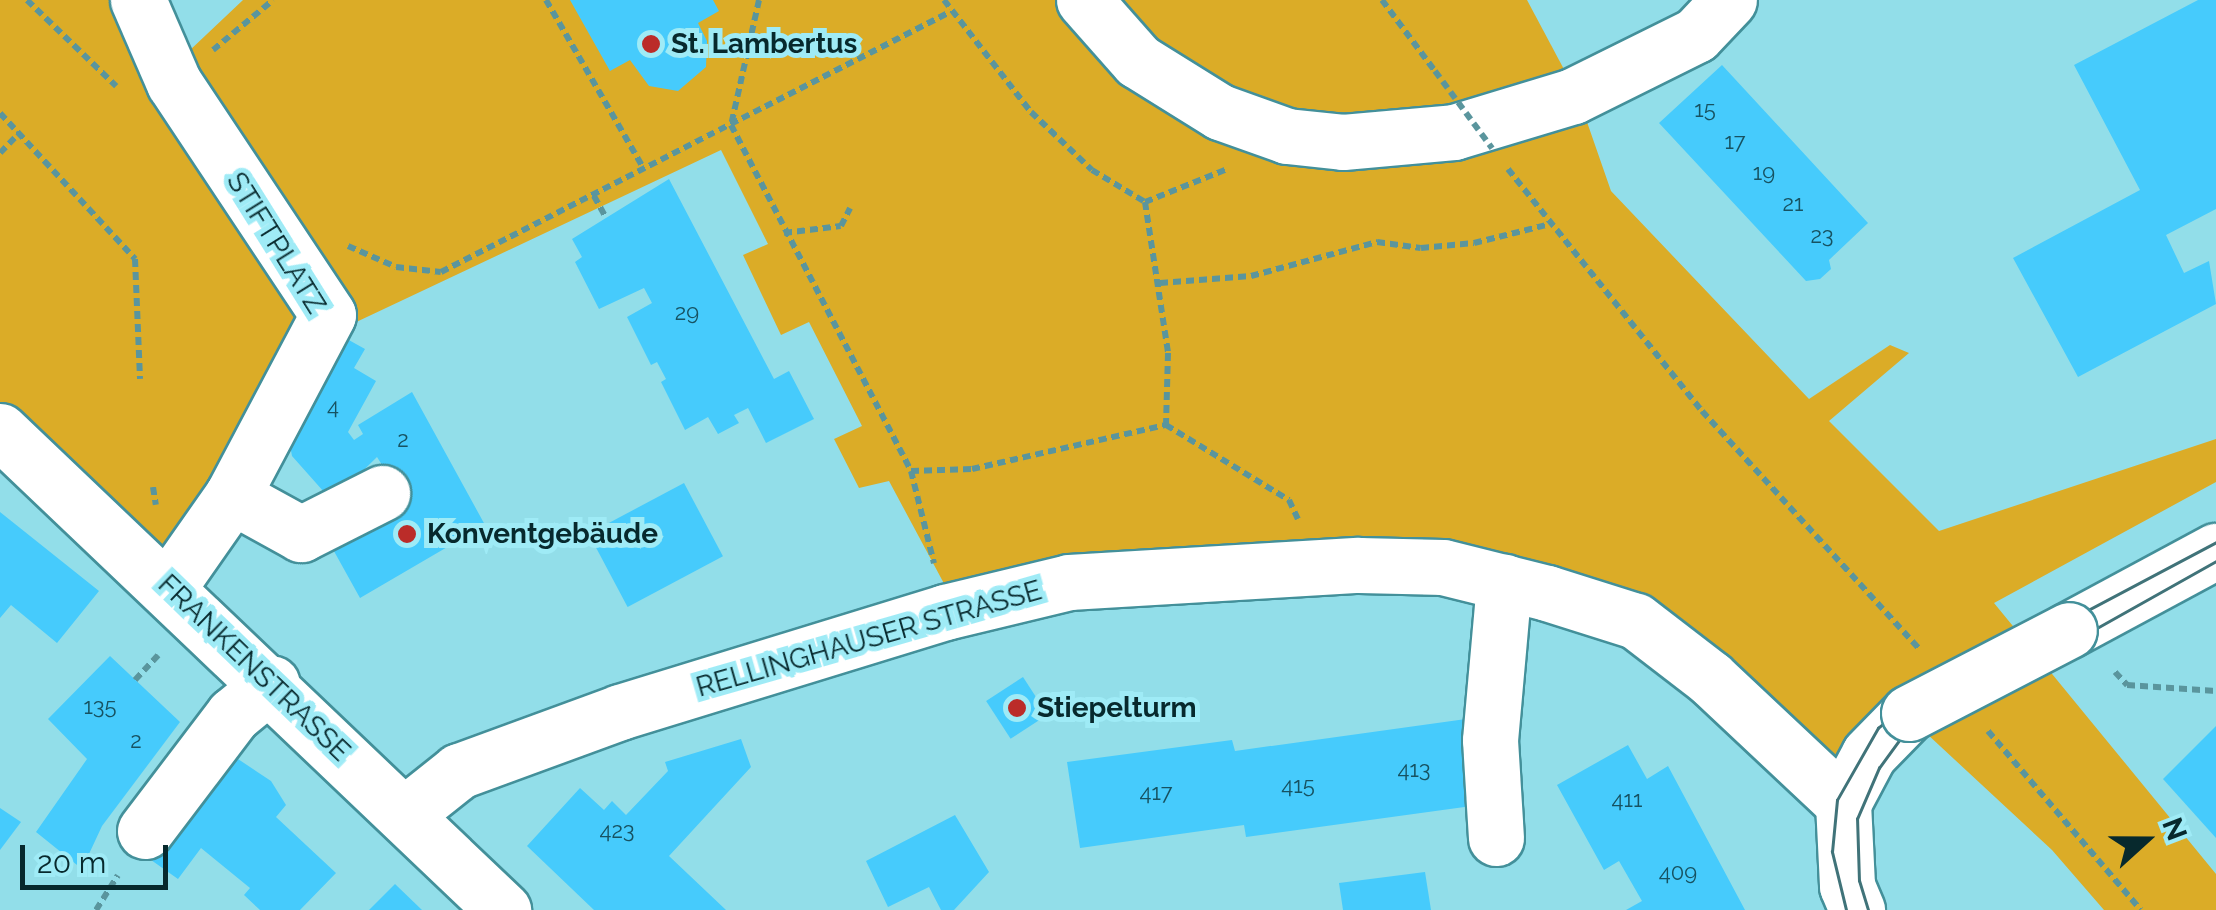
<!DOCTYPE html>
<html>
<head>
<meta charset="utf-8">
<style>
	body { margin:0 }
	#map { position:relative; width:2216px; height:910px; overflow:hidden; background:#92dee9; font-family:Raleway,sans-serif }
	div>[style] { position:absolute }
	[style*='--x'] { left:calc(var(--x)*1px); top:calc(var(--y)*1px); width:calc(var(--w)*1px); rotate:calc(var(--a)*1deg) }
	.green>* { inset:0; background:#dbac27 }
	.building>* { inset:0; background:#46cbfc; transform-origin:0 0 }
	.path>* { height:6px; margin-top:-3px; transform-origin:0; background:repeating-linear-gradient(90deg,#5a959d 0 8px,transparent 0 13px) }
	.roads { filter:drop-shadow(2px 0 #43909a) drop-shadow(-2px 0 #43909a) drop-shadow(0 2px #43909a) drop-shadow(0 -2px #43909a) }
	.minor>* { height:55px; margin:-27.5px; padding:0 27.5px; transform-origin:27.5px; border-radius:27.5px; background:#fff }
	.major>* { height:55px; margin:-27.5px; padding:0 27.5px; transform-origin:27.5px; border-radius:27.5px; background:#fff }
	.tram>* { height:2.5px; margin:-1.25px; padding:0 1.25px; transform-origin:1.25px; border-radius:1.25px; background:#407379 }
	.path-bridge>* { height:6px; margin-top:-3px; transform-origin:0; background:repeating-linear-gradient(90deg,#5a959d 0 8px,transparent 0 13px) }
	.bridges { filter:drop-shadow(2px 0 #43909a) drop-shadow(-2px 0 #43909a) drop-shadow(0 2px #43909a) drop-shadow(0 -2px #43909a) }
	.major-bridge>* { height:55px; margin:-27.5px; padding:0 27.5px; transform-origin:27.5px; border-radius:27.5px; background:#fff }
	.dots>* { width:28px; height:28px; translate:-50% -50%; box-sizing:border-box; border:5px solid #9febf6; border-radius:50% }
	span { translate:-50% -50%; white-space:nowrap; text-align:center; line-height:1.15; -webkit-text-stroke:10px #9febf6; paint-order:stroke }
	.number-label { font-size:22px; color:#175261 }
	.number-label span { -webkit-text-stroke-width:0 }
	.poi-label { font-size:28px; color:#07292d; font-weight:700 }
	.left { translate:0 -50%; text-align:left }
	.street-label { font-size:28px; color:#07292d }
	.north { position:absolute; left:2096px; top:790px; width:100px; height:100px; -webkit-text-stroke:8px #9febf6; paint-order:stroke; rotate:69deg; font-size:28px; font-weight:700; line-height:40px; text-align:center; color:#07292d }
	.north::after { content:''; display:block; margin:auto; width:35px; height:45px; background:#07292d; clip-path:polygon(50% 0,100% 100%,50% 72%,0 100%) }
	.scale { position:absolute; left:20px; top:845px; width:148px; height:45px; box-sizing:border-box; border:5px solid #07292d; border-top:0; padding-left:12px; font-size:30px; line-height:35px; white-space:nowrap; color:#07292d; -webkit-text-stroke:8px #9febf6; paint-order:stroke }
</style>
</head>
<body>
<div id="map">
	<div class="green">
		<div style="clip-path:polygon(0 0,137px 0,170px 69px,243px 0,1081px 0,1270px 137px,1579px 99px,1611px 191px,1809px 399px,1890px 345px,1909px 353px,1829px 421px,1939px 531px,2216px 439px,2216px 482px,1994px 603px,2216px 874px,2216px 910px,2104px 910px,2052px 850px,1912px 720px,1861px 779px,1551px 580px,948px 591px,889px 481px,859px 488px,834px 439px,862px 426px,809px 322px,781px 335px,743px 255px,768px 244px,721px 150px,316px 341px,168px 583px,0 425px)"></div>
		<div style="clip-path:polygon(1087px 0,1527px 0,1575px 90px,1275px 131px)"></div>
	</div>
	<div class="building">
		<div style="clip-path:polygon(570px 0,713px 0,719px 11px,698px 23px,707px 41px,706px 67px,678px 91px,649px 86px,630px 60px,610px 71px)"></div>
		<div style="clip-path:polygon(2198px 0,2216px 0,2216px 209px,2166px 235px,2184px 273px,2209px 261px,2216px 304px,2078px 377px,2013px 258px,2140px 190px,2074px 65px)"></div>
		<div style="clip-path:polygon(1722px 65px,1868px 223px,1829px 260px,1831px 269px,1820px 279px,1806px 281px,1659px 123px)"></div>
		<div style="clip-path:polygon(669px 179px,774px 379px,789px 371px,814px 419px,766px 443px,748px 408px,734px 415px,739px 423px,718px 434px,708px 417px,685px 430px,661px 382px,666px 379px,657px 362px,651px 365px,627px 317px,652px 303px,644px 288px,599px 309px,575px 262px,582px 257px,572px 239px)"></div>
		<div style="clip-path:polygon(338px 334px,365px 349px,354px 368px,376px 381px,348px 432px,354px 440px,363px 434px,358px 425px,412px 392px,485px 525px,360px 598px,330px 544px,404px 500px,377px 457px,332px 501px,292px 456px,289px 440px)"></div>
		<div style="left:684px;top:483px;width:83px;height:108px;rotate:62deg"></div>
		<div style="clip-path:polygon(0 512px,99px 591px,57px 643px,11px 605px,0 618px)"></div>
		<div style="clip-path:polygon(110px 656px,180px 722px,102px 826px,82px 869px,36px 832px,87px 759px,48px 719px)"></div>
		<div style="left:1023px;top:677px;width:45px;height:44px;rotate:57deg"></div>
		<div style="clip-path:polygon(1466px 719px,1479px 805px,1246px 837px,1244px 825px,1080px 848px,1067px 762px,1232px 740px,1235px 751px)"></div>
		<div style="clip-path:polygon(2216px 726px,2216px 838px,2163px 779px)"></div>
		<div style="clip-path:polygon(741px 739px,751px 767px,669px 856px,726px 910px,594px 910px,527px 846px,580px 788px,604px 810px,612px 801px,626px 815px,668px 771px,665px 762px)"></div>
		<div style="clip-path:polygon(1628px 745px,1647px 779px,1668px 766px,1745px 910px,1626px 910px,1642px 901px,1619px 861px,1604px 870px,1557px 785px)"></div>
		<div style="clip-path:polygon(229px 753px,271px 781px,286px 805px,276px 817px,336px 873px,300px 910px,260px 910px,244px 895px,250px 888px,201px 848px,178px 879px,144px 855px)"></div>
		<div style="clip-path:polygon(0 808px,21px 822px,0 850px)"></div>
		<div style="clip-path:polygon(955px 815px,989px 872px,954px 910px,941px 910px,929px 887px,888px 907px,866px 861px)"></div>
		<div style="clip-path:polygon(1425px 872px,1431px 910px,1343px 910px,1339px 883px)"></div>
		<div style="clip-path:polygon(395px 884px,422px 910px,369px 910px)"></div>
	</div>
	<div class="path">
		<div style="--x:27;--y:0;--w:124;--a:44"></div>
		<div style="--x:546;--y:0;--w:193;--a:59.9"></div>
		<div style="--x:759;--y:0;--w:128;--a:102.6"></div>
		<div style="--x:731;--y:125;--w:390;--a:62.5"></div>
		<div style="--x:911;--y:471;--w:95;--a:76"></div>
		<div style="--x:944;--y:0;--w:142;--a:52.2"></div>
		<div style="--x:1031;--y:112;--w:84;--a:43.6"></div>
		<div style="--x:1092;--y:170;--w:62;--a:31.1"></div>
		<div style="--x:1145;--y:202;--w:153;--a:81.3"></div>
		<div style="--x:1168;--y:353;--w:72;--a:91.6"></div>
		<div style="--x:1166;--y:425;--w:144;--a:31.4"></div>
		<div style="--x:1289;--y:500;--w:21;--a:65"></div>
		<div style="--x:1382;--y:0;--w:89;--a:53.3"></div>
		<div style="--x:213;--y:50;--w:78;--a:-39.8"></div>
		<div style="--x:0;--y:113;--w:199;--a:47.2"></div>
		<div style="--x:135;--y:259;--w:120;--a:87.6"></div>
		<div style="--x:0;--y:153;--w:28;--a:-46"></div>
		<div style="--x:1508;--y:169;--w:310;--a:51.3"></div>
		<div style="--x:1702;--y:411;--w:322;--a:47.6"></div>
		<div style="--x:594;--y:196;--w:25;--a:61"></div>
		<div style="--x:1145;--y:202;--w:88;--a:-21.9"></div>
		<div style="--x:784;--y:233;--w:57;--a:-7"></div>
		<div style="--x:841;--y:226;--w:20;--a:-63"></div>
		<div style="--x:348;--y:246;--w:52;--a:23.6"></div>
		<div style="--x:396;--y:267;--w:45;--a:6.3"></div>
		<div style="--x:441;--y:272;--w:572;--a:-27.06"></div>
		<div style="--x:1160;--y:283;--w:91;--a:-4.4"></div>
		<div style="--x:1251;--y:276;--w:131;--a:-15.1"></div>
		<div style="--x:1377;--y:242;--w:44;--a:7.8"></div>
		<div style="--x:1421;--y:248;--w:53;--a:-5.4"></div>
		<div style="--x:1474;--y:243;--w:78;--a:-14"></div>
		<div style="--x:911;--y:471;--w:61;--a:-1.9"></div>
		<div style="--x:972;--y:469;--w:199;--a:-12.8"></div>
		<div style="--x:153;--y:487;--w:18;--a:81"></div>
		<div style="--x:2115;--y:672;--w:18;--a:47"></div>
		<div style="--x:2127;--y:685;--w:89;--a:3.9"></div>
		<div style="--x:135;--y:680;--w:34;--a:-47"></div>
		<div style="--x:1988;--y:731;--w:235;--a:49.5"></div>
		<div style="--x:96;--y:910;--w:41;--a:-57.8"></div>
	</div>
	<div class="roads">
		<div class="minor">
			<div style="--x:138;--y:0;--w:90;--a:66.6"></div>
			<div style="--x:174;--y:83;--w:278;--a:56.4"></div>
			<div style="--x:328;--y:315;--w:205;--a:117.9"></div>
			<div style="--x:232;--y:496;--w:110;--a:125"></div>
			<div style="--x:1084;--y:0;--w:81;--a:48.5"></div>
			<div style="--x:1138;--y:61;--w:97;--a:31.9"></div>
			<div style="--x:1220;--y:112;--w:71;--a:19.7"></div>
			<div style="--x:1287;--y:136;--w:56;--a:6.1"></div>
			<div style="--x:1343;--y:142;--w:111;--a:-5.1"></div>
			<div style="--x:1454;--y:132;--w:124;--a:-16.8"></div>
			<div style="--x:1573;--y:96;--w:137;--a:-26.4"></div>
			<div style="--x:1696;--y:35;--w:48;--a:-46.7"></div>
			<div style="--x:232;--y:496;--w:79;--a:28.8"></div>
			<div style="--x:301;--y:534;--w:91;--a:-26.8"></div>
			<div style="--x:1843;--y:803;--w:83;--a:87.2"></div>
			<div style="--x:1847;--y:886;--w:26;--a:67"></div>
			<div style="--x:145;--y:831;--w:146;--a:-52.8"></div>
			<div style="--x:233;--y:715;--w:50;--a:-39.4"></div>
			<div style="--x:1496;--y:838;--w:98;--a:-93.5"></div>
			<div style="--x:1490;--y:740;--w:159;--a:-84.9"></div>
		</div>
		<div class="major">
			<div style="--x:0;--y:431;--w:695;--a:43.6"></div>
			<div style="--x:2069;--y:630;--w:167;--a:-28.3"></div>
			<div style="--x:405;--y:814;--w:69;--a:-38.5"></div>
			<div style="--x:459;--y:771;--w:171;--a:-20.1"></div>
			<div style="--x:620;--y:712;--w:340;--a:-17.1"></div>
			<div style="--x:945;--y:612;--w:128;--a:-13.6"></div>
			<div style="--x:1069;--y:582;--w:290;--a:-3.4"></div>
			<div style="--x:1359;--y:565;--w:84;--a:1.4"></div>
			<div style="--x:1443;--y:567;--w:107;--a:14"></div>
			<div style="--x:1547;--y:593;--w:93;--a:17.5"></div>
			<div style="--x:1636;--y:621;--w:93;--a:37.6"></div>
			<div style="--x:1710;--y:678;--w:183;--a:43.2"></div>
			<div style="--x:1843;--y:803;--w:55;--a:-62"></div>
			<div style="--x:1869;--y:754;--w:57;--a:-45.7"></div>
		</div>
	</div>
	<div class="tram">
		<div style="--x:1846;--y:910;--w:60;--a:-103.6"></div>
		<div style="--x:1832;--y:852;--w:52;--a:-84.5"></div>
		<div style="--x:1837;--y:800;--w:83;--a:-60.3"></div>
		<div style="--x:1878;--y:728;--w:32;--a:-39"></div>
		<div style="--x:1903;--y:708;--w:354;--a:-27.9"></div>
		<div style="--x:1868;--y:910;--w:30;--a:-107"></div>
		<div style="--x:1859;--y:881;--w:62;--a:-91.8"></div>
		<div style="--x:1857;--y:819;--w:56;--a:-66.7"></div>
		<div style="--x:1879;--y:768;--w:37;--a:-54"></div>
		<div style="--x:1901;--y:738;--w:361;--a:-29.3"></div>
	</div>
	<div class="path-bridge">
		<div style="--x:1435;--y:71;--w:96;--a:53.5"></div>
	</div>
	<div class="bridges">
		<div class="major-bridge">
			<div style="--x:1909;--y:713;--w:180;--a:-27.4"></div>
		</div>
	</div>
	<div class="dots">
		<div style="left:651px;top:44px;background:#bb2c29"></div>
		<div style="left:407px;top:534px;background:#bb2c29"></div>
		<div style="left:1017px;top:708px;background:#bb2c29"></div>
	</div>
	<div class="number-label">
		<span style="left:1705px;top:110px">15</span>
		<span style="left:1735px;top:142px">17</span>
		<span style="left:1764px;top:173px">19</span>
		<span style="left:1793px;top:204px">21</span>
		<span style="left:1822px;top:236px">23</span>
		<span style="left:687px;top:313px">29</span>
		<span style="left:333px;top:407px">4</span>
		<span style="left:403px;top:440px">2</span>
		<span style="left:100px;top:707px">135</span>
		<span style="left:136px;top:741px">2</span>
		<span style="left:1414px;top:770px">413</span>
		<span style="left:1298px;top:786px">415</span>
		<span style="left:1156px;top:793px">417</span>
		<span style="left:1627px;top:800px">411</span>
		<span style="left:617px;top:831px">423</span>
		<span style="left:1678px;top:873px">409</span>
	</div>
	<div class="poi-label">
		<span class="left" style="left:671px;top:44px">St. Lambertus</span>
		<span class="left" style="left:427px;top:534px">Konventgebäude</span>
		<span class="left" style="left:1037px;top:708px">Stiepelturm</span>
	</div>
	<div class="street-label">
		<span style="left:276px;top:243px;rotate:58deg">STIFTPLATZ</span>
		<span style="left:869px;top:639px;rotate:-16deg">RELLINGHAUSER STRASSE</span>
		<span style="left:254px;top:668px;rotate:44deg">FRANKENSTRASSE</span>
	</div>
	<div class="north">N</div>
	<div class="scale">20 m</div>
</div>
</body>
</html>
